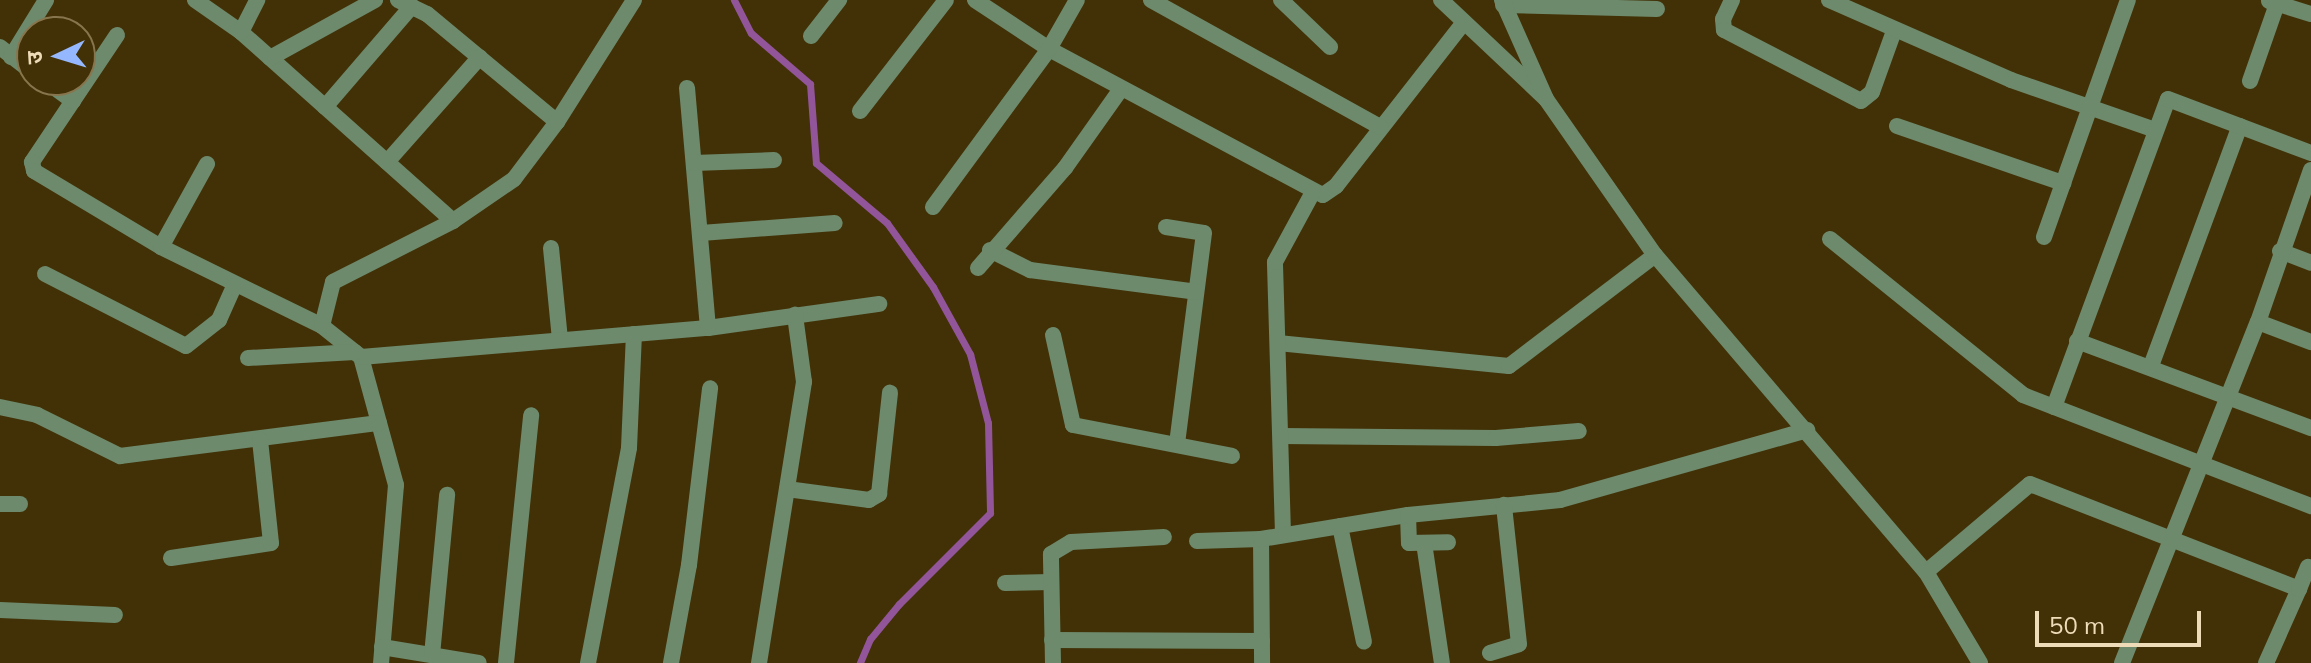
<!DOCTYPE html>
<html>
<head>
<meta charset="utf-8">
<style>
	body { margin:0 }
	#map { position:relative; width:2311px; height:663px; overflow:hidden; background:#423107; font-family:Mulish,"Noto Sans Devanagari",sans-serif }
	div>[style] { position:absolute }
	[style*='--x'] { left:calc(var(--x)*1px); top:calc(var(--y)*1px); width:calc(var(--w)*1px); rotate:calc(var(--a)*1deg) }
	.stream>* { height:7px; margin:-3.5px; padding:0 3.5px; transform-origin:3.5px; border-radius:3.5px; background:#935599 }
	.minor>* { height:16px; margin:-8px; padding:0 8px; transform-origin:8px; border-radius:8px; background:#6d8a6c }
	.tertiary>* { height:16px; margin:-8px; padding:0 8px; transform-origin:8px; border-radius:8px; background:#6d8a6c }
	span { translate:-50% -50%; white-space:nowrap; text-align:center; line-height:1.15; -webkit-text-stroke:8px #423107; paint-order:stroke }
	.north { position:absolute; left:16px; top:16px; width:80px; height:80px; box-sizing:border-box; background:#423107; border:2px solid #87754e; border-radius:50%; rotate:266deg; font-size:22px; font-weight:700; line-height:32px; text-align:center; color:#eedcb9 }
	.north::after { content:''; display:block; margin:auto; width:28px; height:36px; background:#94b7fd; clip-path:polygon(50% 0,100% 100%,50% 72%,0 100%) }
	.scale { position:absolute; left:2035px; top:611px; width:166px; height:36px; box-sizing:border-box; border:4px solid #eedcb9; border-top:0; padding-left:10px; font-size:24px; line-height:28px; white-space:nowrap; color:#eedcb9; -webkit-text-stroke:6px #423107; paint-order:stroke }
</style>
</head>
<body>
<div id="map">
	<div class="stream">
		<div style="--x:734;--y:0;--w:37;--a:63"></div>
		<div style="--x:751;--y:33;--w:78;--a:40.8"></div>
		<div style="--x:810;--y:84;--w:79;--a:85.7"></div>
		<div style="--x:816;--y:163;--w:93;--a:40.2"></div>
		<div style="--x:887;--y:223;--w:79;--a:54.3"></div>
		<div style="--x:933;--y:287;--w:77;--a:61.1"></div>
		<div style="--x:970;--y:354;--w:71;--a:75.4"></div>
		<div style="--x:988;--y:423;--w:90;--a:88.7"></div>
		<div style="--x:990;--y:513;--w:129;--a:135"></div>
		<div style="--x:899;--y:604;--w:45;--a:129.6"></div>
		<div style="--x:870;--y:639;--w:26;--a:113"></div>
	</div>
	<div class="minor">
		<div style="--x:195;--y:0;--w:56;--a:34.8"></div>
		<div style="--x:241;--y:32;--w:284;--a:41.7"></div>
		<div style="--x:398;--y:0;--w:32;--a:26"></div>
		<div style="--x:427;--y:14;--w:169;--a:39.7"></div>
		<div style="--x:975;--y:0;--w:89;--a:33.5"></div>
		<div style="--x:1049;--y:49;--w:310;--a:28.1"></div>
		<div style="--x:1323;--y:195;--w:16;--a:-35"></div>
		<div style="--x:1336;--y:186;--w:208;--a:-52"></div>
		<div style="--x:1151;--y:0;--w:262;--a:29"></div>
		<div style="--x:1281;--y:0;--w:68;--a:43.8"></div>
		<div style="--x:1441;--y:0;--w:143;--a:43.3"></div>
		<div style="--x:1732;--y:0;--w:21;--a:115"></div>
		<div style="--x:1723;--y:19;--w:11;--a:85"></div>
		<div style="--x:1724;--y:30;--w:154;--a:27.4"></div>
		<div style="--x:1861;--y:101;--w:14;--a:-39"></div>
		<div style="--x:1872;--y:92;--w:65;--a:-70.2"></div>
		<div style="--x:1829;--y:0;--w:199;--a:23.7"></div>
		<div style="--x:2011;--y:80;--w:152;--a:19.1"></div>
		<div style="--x:2269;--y:1;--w:44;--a:17.2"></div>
		<div style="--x:1503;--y:5;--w:154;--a:1.5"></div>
		<div style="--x:241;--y:32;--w:36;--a:-63"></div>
		<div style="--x:117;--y:35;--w:153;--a:123.8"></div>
		<div style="--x:32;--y:162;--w:9;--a:77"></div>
		<div style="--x:34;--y:171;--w:148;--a:30.9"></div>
		<div style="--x:161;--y:247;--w:179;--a:26.1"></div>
		<div style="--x:322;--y:326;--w:50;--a:38.5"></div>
		<div style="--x:361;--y:357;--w:133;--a:74.7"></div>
		<div style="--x:396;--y:485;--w:179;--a:94.8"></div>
		<div style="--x:811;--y:36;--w:46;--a:-52.1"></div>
		<div style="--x:0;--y:47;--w:41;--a:38"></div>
		<div style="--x:11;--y:57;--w:67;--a:-58.4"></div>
		<div style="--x:270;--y:58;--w:120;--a:-28.9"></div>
		<div style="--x:44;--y:80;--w:36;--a:36"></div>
		<div style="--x:2250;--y:81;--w:82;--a:-70.7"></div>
		<div style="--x:687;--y:88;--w:241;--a:85"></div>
		<div style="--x:325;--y:107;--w:133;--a:-49.3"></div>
		<div style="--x:860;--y:111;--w:140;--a:-52.2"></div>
		<div style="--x:1897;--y:126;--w:176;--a:19"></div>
		<div style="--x:387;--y:162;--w:140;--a:-48.5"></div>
		<div style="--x:694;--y:163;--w:80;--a:-2.1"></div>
		<div style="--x:933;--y:207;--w:196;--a:-53.7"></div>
		<div style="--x:1049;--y:49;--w:56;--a:-60.3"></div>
		<div style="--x:1166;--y:227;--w:38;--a:9"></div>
		<div style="--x:1204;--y:233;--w:213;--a:97.3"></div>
		<div style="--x:701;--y:233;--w:134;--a:-4.3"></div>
		<div style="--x:2044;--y:237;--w:251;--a:-70.5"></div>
		<div style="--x:1830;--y:239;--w:248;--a:38.9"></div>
		<div style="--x:2023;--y:395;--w:309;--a:21.1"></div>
		<div style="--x:161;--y:247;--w:95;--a:-61"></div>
		<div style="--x:551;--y:248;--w:92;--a:84.4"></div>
		<div style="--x:990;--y:250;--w:45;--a:26.6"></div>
		<div style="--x:1030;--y:270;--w:167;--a:7.5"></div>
		<div style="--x:2280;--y:251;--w:33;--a:21"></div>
		<div style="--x:978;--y:268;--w:133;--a:-49"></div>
		<div style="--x:1065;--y:168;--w:97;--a:-54.7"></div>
		<div style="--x:45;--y:274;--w:158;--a:27.1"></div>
		<div style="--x:186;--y:346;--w:42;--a:-38.2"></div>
		<div style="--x:219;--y:320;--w:37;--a:-66"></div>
		<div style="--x:2258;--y:322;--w:57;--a:20.7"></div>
		<div style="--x:322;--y:326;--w:45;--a:-76"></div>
		<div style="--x:333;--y:282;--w:135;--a:-26.9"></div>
		<div style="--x:453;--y:221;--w:74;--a:-34.5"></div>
		<div style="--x:514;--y:179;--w:71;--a:-53"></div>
		<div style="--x:557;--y:122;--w:144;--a:-57.7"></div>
		<div style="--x:1053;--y:335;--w:92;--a:77.5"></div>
		<div style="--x:1073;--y:425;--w:162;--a:11"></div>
		<div style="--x:2077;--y:341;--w:250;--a:20.4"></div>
		<div style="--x:1278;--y:343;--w:232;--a:5.7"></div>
		<div style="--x:1509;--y:366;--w:183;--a:-37.2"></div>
		<div style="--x:361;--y:357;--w:348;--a:-4.8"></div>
		<div style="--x:708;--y:328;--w:173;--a:-8"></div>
		<div style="--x:248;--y:358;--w:107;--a:-3.2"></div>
		<div style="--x:2151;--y:366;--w:256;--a:-69.7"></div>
		<div style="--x:0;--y:407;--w:38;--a:12"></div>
		<div style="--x:37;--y:415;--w:93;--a:26.3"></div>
		<div style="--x:120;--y:456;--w:261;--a:-7.3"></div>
		<div style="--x:2054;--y:407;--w:328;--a:-69.7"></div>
		<div style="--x:2168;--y:99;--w:153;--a:20.7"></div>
		<div style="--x:1281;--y:436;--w:215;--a:0.5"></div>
		<div style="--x:1496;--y:438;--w:83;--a:-4.8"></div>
		<div style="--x:787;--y:489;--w:83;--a:7.6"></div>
		<div style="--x:869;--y:500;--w:12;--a:-31"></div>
		<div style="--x:879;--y:494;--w:102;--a:-83.8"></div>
		<div style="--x:0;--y:504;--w:20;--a:0"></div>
		<div style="--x:1408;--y:515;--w:28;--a:88"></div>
		<div style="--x:1409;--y:543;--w:39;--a:-1"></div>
		<div style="--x:1340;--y:526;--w:118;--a:78.3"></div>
		<div style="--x:1283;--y:534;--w:272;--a:-91.7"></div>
		<div style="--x:1275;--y:262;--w:80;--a:-61.5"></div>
		<div style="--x:1261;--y:539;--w:124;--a:89.5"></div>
		<div style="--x:1197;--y:541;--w:64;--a:-1.8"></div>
		<div style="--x:1261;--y:539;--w:149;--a:-9.3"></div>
		<div style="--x:1408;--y:515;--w:153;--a:-5.6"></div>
		<div style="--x:1560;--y:500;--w:257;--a:-15.8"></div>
		<div style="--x:1424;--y:543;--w:121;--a:81.5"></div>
		<div style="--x:171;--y:558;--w:101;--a:-8.5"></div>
		<div style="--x:271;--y:543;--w:104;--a:-96.1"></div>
		<div style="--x:1926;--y:572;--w:136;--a:-40.2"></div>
		<div style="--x:2030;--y:484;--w:289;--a:21.3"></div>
		<div style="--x:2299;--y:589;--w:81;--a:114"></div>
		<div style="--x:1005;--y:583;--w:46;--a:-1.2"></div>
		<div style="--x:2299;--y:589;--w:24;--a:-68"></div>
		<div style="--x:0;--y:610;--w:115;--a:2.5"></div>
		<div style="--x:1052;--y:640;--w:210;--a:0.3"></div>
		<div style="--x:382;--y:647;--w:98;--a:9.4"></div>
		<div style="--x:1490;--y:653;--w:30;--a:-17"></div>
		<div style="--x:1519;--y:644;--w:140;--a:-96.2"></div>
		<div style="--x:432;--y:655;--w:161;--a:-84.6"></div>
		<div style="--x:506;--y:663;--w:249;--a:-84.2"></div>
		<div style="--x:588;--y:663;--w:219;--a:-79.2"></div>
		<div style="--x:629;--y:448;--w:114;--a:-87.5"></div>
		<div style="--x:671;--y:663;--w:100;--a:-79.6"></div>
		<div style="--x:689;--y:565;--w:178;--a:-83.2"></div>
		<div style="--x:759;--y:663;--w:285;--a:-80.9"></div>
		<div style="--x:804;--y:382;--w:68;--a:-97.7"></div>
		<div style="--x:1053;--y:663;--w:109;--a:-91.1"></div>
		<div style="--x:1051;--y:554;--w:23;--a:-31"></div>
		<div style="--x:1071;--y:542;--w:93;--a:-3.1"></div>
		<div style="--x:2122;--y:663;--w:367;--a:-68.3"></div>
		<div style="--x:2258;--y:322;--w:161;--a:-70.8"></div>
	</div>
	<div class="tertiary">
		<div style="--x:1502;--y:0;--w:108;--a:66"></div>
		<div style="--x:1546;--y:99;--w:190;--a:55.1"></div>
		<div style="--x:1655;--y:255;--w:417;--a:49.5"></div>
		<div style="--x:1926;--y:572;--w:106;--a:59.3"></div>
	</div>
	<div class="north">उ</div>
	<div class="scale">50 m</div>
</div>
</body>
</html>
